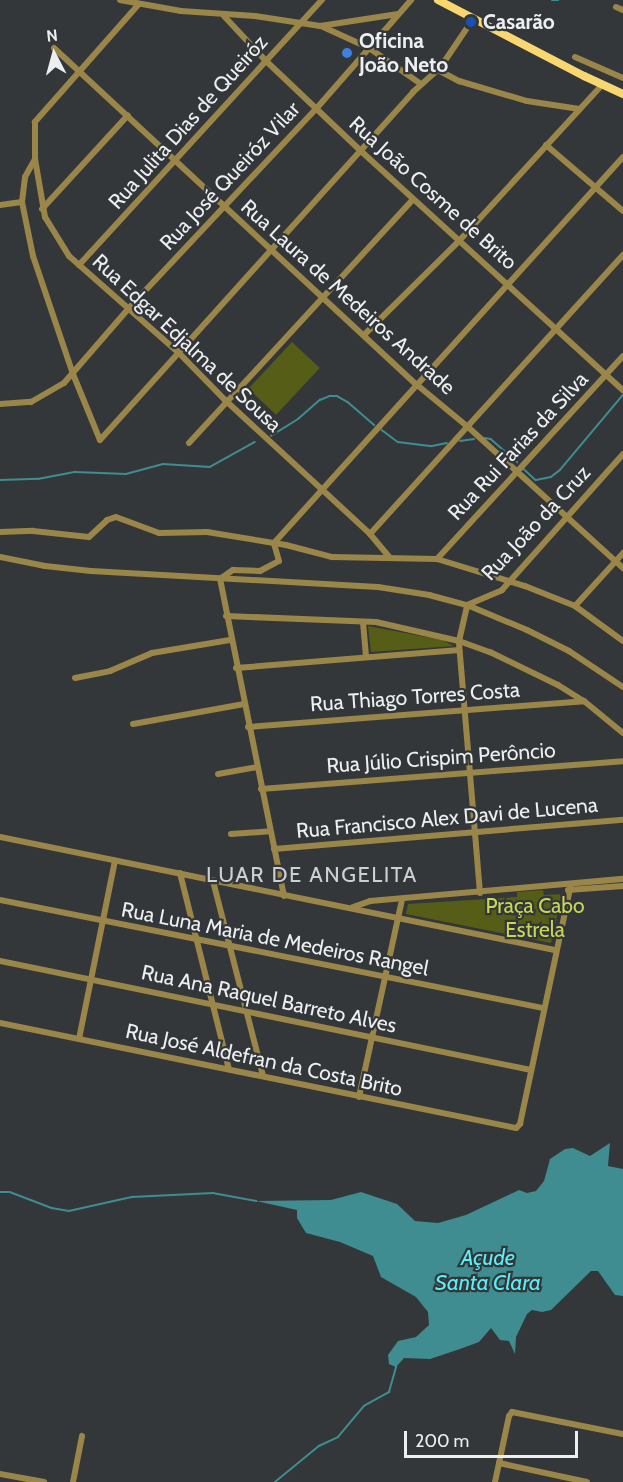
<!DOCTYPE html>
<html>
<head>
<meta charset="utf-8">
<style>
	body { margin:0 }
	#map { position:relative; width:623px; height:1482px; overflow:hidden; background:#33373a; font-family:Cabin,sans-serif }
	div>[style] { position:absolute }
	[style*='--x'] { left:calc(var(--x)*1px); top:calc(var(--y)*1px); width:calc(var(--w)*1px); rotate:calc(var(--a)*1deg) }
	.green>* { inset:0; background:#555d17; transform-origin:0 0 }
	.water>* { inset:0; background:#3f8d90 }
	.stream>* { height:1.5px; margin:-0.75px; padding:0 0.75px; transform-origin:0.75px; border-radius:0.75px; background:#3f8d90 }
	.minor>* { height:6px; margin:-3px; padding:0 3px; transform-origin:3px; border-radius:3px; background:#9b8649 }
	.major>* { height:8px; margin:-4px; padding:0 4px; transform-origin:4px; border-radius:4px; background:#f8d670 }
	.dots>* { width:16px; height:16px; translate:-50% -50%; box-sizing:border-box; border:3px solid #33373a; border-radius:50% }
	span { translate:-50% -50%; white-space:nowrap; text-align:center; line-height:1.15; -webkit-text-stroke:4.5px #33373a; paint-order:stroke }
	.poi-label { font-size:21px; color:#eceef0; font-weight:700 }
	.left { translate:0 -50%; text-align:left }
	.street-label { font-size:21px; color:#eceef0 }
	.park-label { font-size:21px; color:#c8d852 }
	.neighbourhood-label { font-size:22px; color:#cbd0d4; letter-spacing:1.5px }
	.water-label { font-size:22px; color:#58eff6; font-style:italic }
	.north { position:absolute; left:24px; top:24px; width:60px; height:60px; -webkit-text-stroke:4px #33373a; paint-order:stroke; rotate:354deg; font-size:16px; font-weight:700; line-height:24px; text-align:center; color:#eceef0 }
	.north::after { content:''; display:block; margin:auto; width:21px; height:27px; background:#eceef0; clip-path:polygon(50% 0,100% 100%,50% 72%,0 100%) }
	.scale { position:absolute; left:404px; top:1431px; width:174px; height:27px; box-sizing:border-box; border:3px solid #eceef0; border-top:0; padding-left:8px; font-size:18px; line-height:21px; white-space:nowrap; color:#eceef0; -webkit-text-stroke:4px #33373a; paint-order:stroke }
</style>
</head>
<body>
<div id="map">
	<div class="green">
		<div style="left:292px;top:342px;width:38px;height:64px;rotate:43deg"></div>
		<div style="clip-path:polygon(368px 626px,442px 640px,454px 646px,371px 652px)"></div>
		<div style="clip-path:polygon(543px 890px,544px 895px,562px 894px,551px 943px,406px 914px,408px 904px,517px 897px,517px 892px)"></div>
	</div>
	<div class="water">
		<div style="clip-path:polygon(610px 1143px,608px 1166px,623px 1169px,623px 1296px,615px 1295px,598px 1271px,591px 1271px,551px 1310px,542px 1312px,532px 1310px,527px 1314px,516px 1337px,515px 1354px,509px 1341px,500px 1340px,491px 1328px,479px 1342px,460px 1349px,430px 1359px,404px 1358px,396px 1367px,389px 1364px,388px 1355px,398px 1341px,416px 1337px,429px 1325px,428px 1312px,416px 1297px,381px 1277px,373px 1256px,340px 1242px,306px 1233px,297px 1218px,297px 1210px,256px 1201px,331px 1200px,361px 1192px,397px 1204px,415px 1221px,438px 1223px,466px 1215px,519px 1190px,527px 1193px,536px 1191px,544px 1181px,550px 1159px,565px 1149px,573px 1148px,590px 1156px)"></div>
	</div>
	<div class="stream">
		<div style="--x:552;--y:0;--w:6;--a:0"></div>
		<div style="--x:382;--y:430;--w:20;--a:37"></div>
		<div style="--x:398;--y:442;--w:34;--a:7"></div>
		<div style="--x:432;--y:446;--w:15;--a:-11"></div>
		<div style="--x:271;--y:436;--w:32;--a:-32"></div>
		<div style="--x:298;--y:419;--w:29;--a:-41"></div>
		<div style="--x:320;--y:400;--w:11;--a:-22"></div>
		<div style="--x:330;--y:396;--w:7;--a:0"></div>
		<div style="--x:337;--y:396;--w:13;--a:29"></div>
		<div style="--x:348;--y:402;--w:35;--a:41"></div>
		<div style="--x:484;--y:438;--w:7;--a:8"></div>
		<div style="--x:491;--y:439;--w:35;--a:41"></div>
		<div style="--x:460;--y:441;--w:14;--a:-8"></div>
		<div style="--x:524;--y:469;--w:16;--a:43"></div>
		<div style="--x:536;--y:480;--w:15;--a:-11"></div>
		<div style="--x:551;--y:477;--w:11;--a:-38"></div>
		<div style="--x:560;--y:470;--w:98;--a:-50"></div>
		<div style="--x:0;--y:480;--w:38;--a:-2"></div>
		<div style="--x:38;--y:479;--w:38;--a:-11"></div>
		<div style="--x:75;--y:472;--w:51;--a:2.2"></div>
		<div style="--x:126;--y:474;--w:38;--a:-15"></div>
		<div style="--x:163;--y:464;--w:47;--a:3.7"></div>
		<div style="--x:210;--y:467;--w:51;--a:-29.1"></div>
		<div style="--x:0;--y:1192;--w:10;--a:0"></div>
		<div style="--x:10;--y:1192;--w:45;--a:20.9"></div>
		<div style="--x:52;--y:1208;--w:17;--a:10"></div>
		<div style="--x:69;--y:1211;--w:65;--a:-12.5"></div>
		<div style="--x:132;--y:1197;--w:81;--a:-2.8"></div>
		<div style="--x:213;--y:1193;--w:44;--a:10.5"></div>
		<div style="--x:275;--y:1482;--w:57;--a:-39.3"></div>
		<div style="--x:319;--y:1446;--w:21;--a:-25"></div>
		<div style="--x:338;--y:1437;--w:40;--a:-50"></div>
		<div style="--x:364;--y:1406;--w:29;--a:-29"></div>
		<div style="--x:389;--y:1392;--w:26;--a:-74"></div>
	</div>
	<div class="minor">
		<div style="--x:120;--y:0;--w:62;--a:10.2"></div>
		<div style="--x:181;--y:11;--w:74;--a:3.9"></div>
		<div style="--x:255;--y:16;--w:66;--a:8.7"></div>
		<div style="--x:320;--y:26;--w:79;--a:-8.7"></div>
		<div style="--x:138;--y:5;--w:156;--a:131.4"></div>
		<div style="--x:35;--y:122;--w:37;--a:90"></div>
		<div style="--x:35;--y:159;--w:59;--a:80.2"></div>
		<div style="--x:45;--y:217;--w:46;--a:58.4"></div>
		<div style="--x:69;--y:256;--w:145;--a:41.4"></div>
		<div style="--x:178;--y:352;--w:67;--a:45.6"></div>
		<div style="--x:225;--y:400;--w:197;--a:42.7"></div>
		<div style="--x:370;--y:534;--w:30;--a:50"></div>
		<div style="--x:616;--y:7;--w:8;--a:23"></div>
		<div style="--x:224;--y:16;--w:60;--a:47"></div>
		<div style="--x:265;--y:60;--w:134;--a:43.5"></div>
		<div style="--x:362;--y:152;--w:353;--a:42.4"></div>
		<div style="--x:321;--y:26;--w:53;--a:24.6"></div>
		<div style="--x:369;--y:48;--w:63;--a:34.7"></div>
		<div style="--x:54;--y:48;--w:494;--a:42.9"></div>
		<div style="--x:416;--y:384;--w:67;--a:39.6"></div>
		<div style="--x:468;--y:427;--w:210;--a:42.3"></div>
		<div style="--x:575;--y:57;--w:52;--a:23.6"></div>
		<div style="--x:438;--y:70;--w:24;--a:28"></div>
		<div style="--x:459;--y:81;--w:71;--a:16.4"></div>
		<div style="--x:527;--y:101;--w:53;--a:8.7"></div>
		<div style="--x:546;--y:145;--w:101;--a:40.6"></div>
		<div style="--x:22;--y:202;--w:55;--a:78.5"></div>
		<div style="--x:33;--y:256;--w:125;--a:71.3"></div>
		<div style="--x:73;--y:374;--w:71;--a:67.8"></div>
		<div style="--x:100;--y:440;--w:468;--a:-48"></div>
		<div style="--x:413;--y:92;--w:36;--a:-42"></div>
		<div style="--x:440;--y:68;--w:59;--a:-56"></div>
		<div style="--x:0;--y:205;--w:22;--a:-8"></div>
		<div style="--x:22;--y:202;--w:25;--a:-83"></div>
		<div style="--x:25;--y:177;--w:21;--a:-61"></div>
		<div style="--x:42;--y:209;--w:127;--a:-47.5"></div>
		<div style="--x:79;--y:265;--w:360;--a:-47.5"></div>
		<div style="--x:364;--y:335;--w:134;--a:-44.7"></div>
		<div style="--x:459;--y:241;--w:212;--a:-47.5"></div>
		<div style="--x:0;--y:404;--w:31;--a:-4"></div>
		<div style="--x:31;--y:402;--w:38;--a:-30"></div>
		<div style="--x:64;--y:383;--w:98;--a:-49.1"></div>
		<div style="--x:128;--y:309;--w:274;--a:-46.8"></div>
		<div style="--x:316;--y:109;--w:145;--a:-48.9"></div>
		<div style="--x:189;--y:443;--w:331;--a:-47.4"></div>
		<div style="--x:0;--y:532;--w:33;--a:-2"></div>
		<div style="--x:33;--y:531;--w:56;--a:6.1"></div>
		<div style="--x:89;--y:537;--w:25;--a:-43"></div>
		<div style="--x:107;--y:520;--w:9;--a:-18"></div>
		<div style="--x:116;--y:517;--w:46;--a:20.4"></div>
		<div style="--x:159;--y:533;--w:48;--a:-1.2"></div>
		<div style="--x:207;--y:532;--w:80;--a:9.3"></div>
		<div style="--x:286;--y:545;--w:48;--a:14.6"></div>
		<div style="--x:332;--y:557;--w:105;--a:1.1"></div>
		<div style="--x:437;--y:559;--w:92;--a:17.1"></div>
		<div style="--x:525;--y:586;--w:54;--a:21.8"></div>
		<div style="--x:575;--y:606;--w:59;--a:36.1"></div>
		<div style="--x:370;--y:534;--w:377;--a:-47.8"></div>
		<div style="--x:0;--y:557;--w:46;--a:11.3"></div>
		<div style="--x:45;--y:566;--w:46;--a:6.2"></div>
		<div style="--x:91;--y:571;--w:287;--a:3.2"></div>
		<div style="--x:378;--y:587;--w:52;--a:8.9"></div>
		<div style="--x:429;--y:595;--w:39;--a:15"></div>
		<div style="--x:467;--y:605;--w:65;--a:22.6"></div>
		<div style="--x:527;--y:630;--w:47;--a:26.6"></div>
		<div style="--x:569;--y:651;--w:65;--a:33.7"></div>
		<div style="--x:437;--y:559;--w:275;--a:-47.5"></div>
		<div style="--x:575;--y:606;--w:72;--a:-47.8"></div>
		<div style="--x:226;--y:616;--w:150;--a:2.3"></div>
		<div style="--x:376;--y:622;--w:85;--a:12.9"></div>
		<div style="--x:459;--y:641;--w:33;--a:20"></div>
		<div style="--x:490;--y:652;--w:76;--a:25.9"></div>
		<div style="--x:558;--y:685;--w:31;--a:32"></div>
		<div style="--x:584;--y:701;--w:50;--a:39.4"></div>
		<div style="--x:363;--y:622;--w:35;--a:85"></div>
		<div style="--x:236;--y:668;--w:224;--a:-4.6"></div>
		<div style="--x:75;--y:678;--w:36;--a:-11"></div>
		<div style="--x:110;--y:671;--w:46;--a:-23.2"></div>
		<div style="--x:152;--y:653;--w:79;--a:-9.5"></div>
		<div style="--x:133;--y:724;--w:113;--a:-10.2"></div>
		<div style="--x:248;--y:727;--w:337;--a:-4.4"></div>
		<div style="--x:218;--y:774;--w:39;--a:-10"></div>
		<div style="--x:261;--y:789;--w:363;--a:-4.4"></div>
		<div style="--x:231;--y:834;--w:39;--a:-4"></div>
		<div style="--x:0;--y:837;--w:566;--a:11.51"></div>
		<div style="--x:274;--y:849;--w:350;--a:-4.8"></div>
		<div style="--x:180;--y:873;--w:202;--a:76"></div>
		<div style="--x:213;--y:881;--w:201;--a:75.6"></div>
		<div style="--x:568;--y:890;--w:55;--a:-4.2"></div>
		<div style="--x:480;--y:893;--w:253;--a:-94.8"></div>
		<div style="--x:459;--y:641;--w:37;--a:-77"></div>
		<div style="--x:467;--y:605;--w:38;--a:-23"></div>
		<div style="--x:502;--y:590;--w:182;--a:-48.3"></div>
		<div style="--x:284;--y:896;--w:323;--a:-101.4"></div>
		<div style="--x:220;--y:579;--w:16;--a:-35"></div>
		<div style="--x:233;--y:570;--w:27;--a:2"></div>
		<div style="--x:260;--y:571;--w:21;--a:-28"></div>
		<div style="--x:279;--y:561;--w:19;--a:-106"></div>
		<div style="--x:274;--y:543;--w:520;--a:-47.88"></div>
		<div style="--x:0;--y:900;--w:554;--a:11.25"></div>
		<div style="--x:353;--y:907;--w:18;--a:-19"></div>
		<div style="--x:370;--y:901;--w:254;--a:-5"></div>
		<div style="--x:0;--y:961;--w:542;--a:11.6"></div>
		<div style="--x:0;--y:1023;--w:527;--a:11.5"></div>
		<div style="--x:516;--y:1128;--w:6;--a:-45"></div>
		<div style="--x:520;--y:1124;--w:245;--a:-78"></div>
		<div style="--x:79;--y:1039;--w:182;--a:-78.6"></div>
		<div style="--x:359;--y:1097;--w:203;--a:-77.7"></div>
		<div style="--x:499;--y:1463;--w:90;--a:12.2"></div>
		<div style="--x:0;--y:1474;--w:45;--a:10.3"></div>
		<div style="--x:73;--y:1482;--w:47;--a:-78.9"></div>
		<div style="--x:495;--y:1482;--w:67;--a:-78"></div>
		<div style="--x:509;--y:1416;--w:5;--a:-53"></div>
		<div style="--x:512;--y:1412;--w:113;--a:11.2"></div>
	</div>
	<div class="major">
		<div style="--x:438;--y:0;--w:165;--a:27.5"></div>
		<div style="--x:584;--y:76;--w:43;--a:24.8"></div>
	</div>
	<div class="dots">
		<div style="left:471px;top:22px;background:#1a4fb4"></div>
		<div style="left:347px;top:53px;background:#3f7fe0"></div>
	</div>
	<div class="poi-label">
		<span class="left" style="left:483px;top:22px">Casarão</span>
		<span class="left" style="left:359px;top:53px">Oficina<br>João Neto</span>
	</div>
	<div class="street-label">
		<span style="left:188px;top:122px;rotate:-48deg">Rua Julita Dias de Queiróz</span>
		<span style="left:230px;top:176px;rotate:-47deg">Rua José Queiróz Vilar</span>
		<span style="left:433px;top:193px;rotate:42deg">Rua João Cosme de Brito</span>
		<span style="left:348px;top:297px;rotate:42deg">Rua Laura de Medeiros Andrade</span>
		<span style="left:187px;top:343px;rotate:43deg">Rua Edgar Edjalma de Sousa</span>
		<span style="left:518px;top:446px;rotate:-47deg">Rua Rui Farias da Silva</span>
		<span style="left:536px;top:523px;rotate:-47deg">Rua João da Cruz</span>
		<span style="left:415px;top:697px;rotate:-4deg">Rua Thiago Torres Costa</span>
		<span style="left:441px;top:758px;rotate:-4deg">Rua Júlio Crispim Perôncio</span>
		<span style="left:447px;top:818px;rotate:-5deg">Rua Francisco Alex Davi de Lucena</span>
		<span style="left:275px;top:939px;rotate:11deg">Rua Luna Maria de Medeiros Rangel</span>
		<span style="left:269px;top:999px;rotate:12deg">Rua Ana Raquel Barreto Alves</span>
		<span style="left:264px;top:1060px;rotate:12deg">Rua José Aldefran da Costa Brito</span>
	</div>
	<div class="park-label">
		<span style="left:535px;top:918px">Praça Cabo<br>Estrela</span>
	</div>
	<div class="neighbourhood-label">
		<span style="left:312px;top:875px">LUAR DE ANGELITA</span>
	</div>
	<div class="water-label">
		<span style="left:488px;top:1270px">Açude<br>Santa Clara</span>
	</div>
	<div class="north">N</div>
	<div class="scale">200 m</div>
</div>
</body>
</html>
